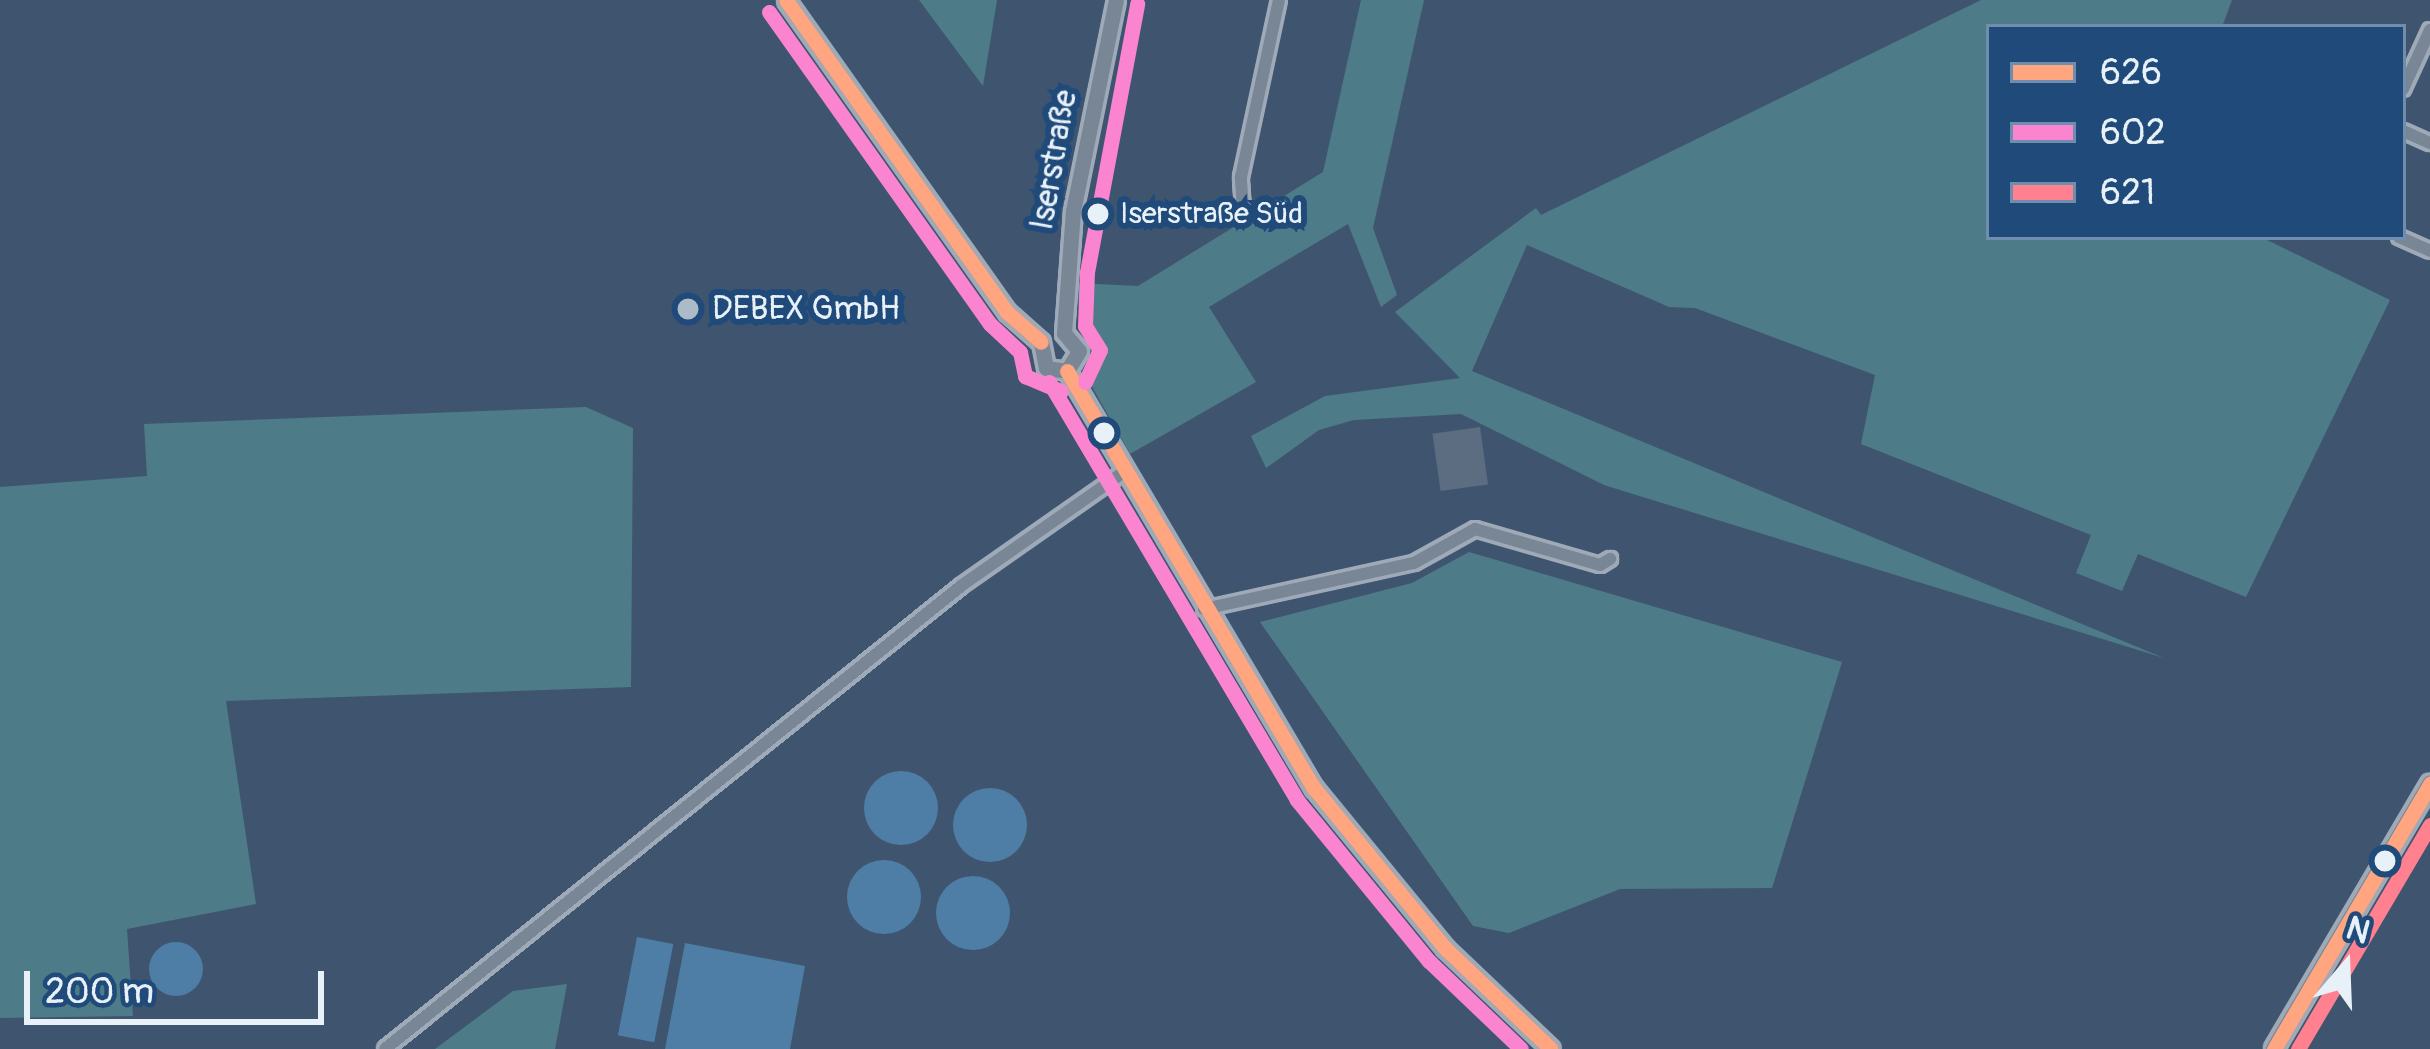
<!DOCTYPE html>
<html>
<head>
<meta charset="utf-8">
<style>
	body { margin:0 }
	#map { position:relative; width:2430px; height:1049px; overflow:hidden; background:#3f556f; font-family:Pangolin,sans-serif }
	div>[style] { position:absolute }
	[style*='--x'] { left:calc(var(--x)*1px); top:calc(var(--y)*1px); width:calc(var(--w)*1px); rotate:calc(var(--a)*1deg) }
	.green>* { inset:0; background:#4e7b88 }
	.water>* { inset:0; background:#4e7ea5; transform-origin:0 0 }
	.round { border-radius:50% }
	.building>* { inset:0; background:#5c6c81; transform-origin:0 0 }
	.roads { filter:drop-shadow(3px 0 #9faab8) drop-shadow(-3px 0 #9faab8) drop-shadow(0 3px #9faab8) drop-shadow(0 -3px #9faab8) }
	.minor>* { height:12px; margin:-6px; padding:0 6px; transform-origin:6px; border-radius:6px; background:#798695 }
	.tertiary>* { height:15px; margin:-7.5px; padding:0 7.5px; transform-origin:7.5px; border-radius:7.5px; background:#798695 }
	.secondary>* { height:16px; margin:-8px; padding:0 8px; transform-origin:8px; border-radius:8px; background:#798695 }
	.bus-1>* { height:15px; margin:-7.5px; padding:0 7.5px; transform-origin:7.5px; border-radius:7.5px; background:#ffa580 }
	.bus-2>* { height:15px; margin:-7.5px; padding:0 7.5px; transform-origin:7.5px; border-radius:7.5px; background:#fb84d1 }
	.bus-3>* { height:15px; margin:-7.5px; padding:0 7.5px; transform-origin:7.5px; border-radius:7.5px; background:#ff808e }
	.dots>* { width:33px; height:33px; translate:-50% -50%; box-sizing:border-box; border:6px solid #1f4a7a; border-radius:50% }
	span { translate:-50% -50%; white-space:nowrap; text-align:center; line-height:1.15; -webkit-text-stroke:12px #1f4a7a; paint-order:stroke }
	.bus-label { font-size:30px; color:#e8f1f8 }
	.left { translate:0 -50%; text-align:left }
	.street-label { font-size:33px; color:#e8f1f8 }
	.poi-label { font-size:33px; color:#e8f1f8 }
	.legend { position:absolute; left:1986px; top:24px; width:420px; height:216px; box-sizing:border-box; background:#1f4a7a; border:3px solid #6f8dac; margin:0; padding:15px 21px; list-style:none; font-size:36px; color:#e8f1f8 }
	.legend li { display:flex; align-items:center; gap:24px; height:60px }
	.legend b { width:60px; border:3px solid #6f8dac }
	.north { position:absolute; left:2286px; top:905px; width:120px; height:120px; -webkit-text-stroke:9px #1f4a7a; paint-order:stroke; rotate:19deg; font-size:33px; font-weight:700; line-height:48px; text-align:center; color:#e8f1f8 }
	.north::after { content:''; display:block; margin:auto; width:42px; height:54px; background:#e8f1f8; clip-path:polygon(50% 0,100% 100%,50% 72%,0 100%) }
	.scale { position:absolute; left:24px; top:971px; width:300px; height:54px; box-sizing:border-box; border:6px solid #e8f1f8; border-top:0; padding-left:15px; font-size:36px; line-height:42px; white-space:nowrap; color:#e8f1f8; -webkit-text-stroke:9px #1f4a7a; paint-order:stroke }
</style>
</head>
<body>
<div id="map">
	<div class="green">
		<div style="clip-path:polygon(919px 0,997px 0,983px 86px)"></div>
		<div style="clip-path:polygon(1361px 0,1424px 0,1373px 228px,1397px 295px,1381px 307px,1348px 224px,1272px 269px,1209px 307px,1256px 382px,1130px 454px,1091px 385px,1076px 283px,1138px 286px,1323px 172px)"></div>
		<div style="clip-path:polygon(1981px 0,2232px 0,2222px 27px,1989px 27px,1989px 237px,2261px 237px,2390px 300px,2246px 597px,2138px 554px,2122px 591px,2076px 573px,2091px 535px,1861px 444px,1875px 375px,1695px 308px,1669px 307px,1527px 245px,1472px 371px,2164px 658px,1604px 485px,1461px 414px,1354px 420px,1319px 430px,1266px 468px,1251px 436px,1325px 396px,1460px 378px,1395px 312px,1536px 208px,1541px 215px)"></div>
		<div style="clip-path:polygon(586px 407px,633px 428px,631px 687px,226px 701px,256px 904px,127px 929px,133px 1016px,0 1018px,0 487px,147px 476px,144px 424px)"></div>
		<div style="clip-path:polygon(1469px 552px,1842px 662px,1772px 888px,1620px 889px,1509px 933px,1473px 926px,1260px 622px,1412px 583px)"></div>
		<div style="clip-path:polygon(567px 984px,555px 1049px,435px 1049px,513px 991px)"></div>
	</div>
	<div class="water">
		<div class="round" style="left:864px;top:771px;width:74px;height:74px"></div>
		<div class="round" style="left:953px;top:788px;width:74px;height:74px"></div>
		<div class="round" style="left:847px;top:860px;width:74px;height:74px"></div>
		<div class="round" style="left:936px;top:876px;width:74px;height:74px"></div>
		<div style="left:637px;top:937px;width:37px;height:100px;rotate:11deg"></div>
		<div class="round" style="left:149px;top:942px;width:54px;height:54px"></div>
		<div style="clip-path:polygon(685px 943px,805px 966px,790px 1049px,665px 1049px)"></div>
	</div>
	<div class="building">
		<div style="left:1480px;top:427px;width:58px;height:48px;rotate:82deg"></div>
	</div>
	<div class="roads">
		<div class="minor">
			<div style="--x:2403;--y:89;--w:65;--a:-65.4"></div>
			<div style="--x:2403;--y:131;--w:30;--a:24"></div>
			<div style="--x:1243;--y:209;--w:32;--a:-94"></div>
			<div style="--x:1241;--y:177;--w:181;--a:-77.9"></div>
			<div style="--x:2399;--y:237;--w:34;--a:24"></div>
			<div style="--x:1204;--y:609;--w:215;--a:-12.4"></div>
			<div style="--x:1414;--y:563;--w:70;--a:-29.1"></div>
			<div style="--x:1475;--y:529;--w:130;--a:16.1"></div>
			<div style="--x:1600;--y:565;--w:12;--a:-31"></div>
			<div style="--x:385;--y:1049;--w:739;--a:-38.79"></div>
			<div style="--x:961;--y:586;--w:200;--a:-35"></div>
		</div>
		<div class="tertiary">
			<div style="--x:786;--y:0;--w:382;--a:54.7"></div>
			<div style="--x:1007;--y:312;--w:45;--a:41.4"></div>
			<div style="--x:1064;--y:333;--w:122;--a:-85.8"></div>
			<div style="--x:1073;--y:211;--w:215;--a:-78.5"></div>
			<div style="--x:1064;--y:333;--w:23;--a:50"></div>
			<div style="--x:1079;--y:351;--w:23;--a:121"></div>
			<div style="--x:1041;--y:342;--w:26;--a:79"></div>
			<div style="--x:1046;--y:368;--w:21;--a:8"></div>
			<div style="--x:1067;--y:371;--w:485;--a:59.4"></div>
			<div style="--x:1314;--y:788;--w:207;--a:50.7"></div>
			<div style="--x:1445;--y:948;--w:146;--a:43.6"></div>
		</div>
		<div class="secondary">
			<div style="--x:2274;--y:1049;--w:308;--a:-59.5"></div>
		</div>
	</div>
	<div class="bus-1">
		<div style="--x:786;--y:0;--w:382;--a:54.7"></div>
		<div style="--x:1007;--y:312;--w:45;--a:41.4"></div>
		<div style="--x:1067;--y:371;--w:485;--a:59.4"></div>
		<div style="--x:1314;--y:788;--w:207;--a:50.7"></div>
		<div style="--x:1445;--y:948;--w:146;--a:43.6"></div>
		<div style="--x:2274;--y:1049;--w:308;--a:-59.5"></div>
	</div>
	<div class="bus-2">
		<div style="--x:769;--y:12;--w:382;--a:54.7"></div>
		<div style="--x:990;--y:324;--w:41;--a:43"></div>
		<div style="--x:1020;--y:352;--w:25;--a:78"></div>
		<div style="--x:1025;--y:376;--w:39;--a:23"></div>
		<div style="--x:1049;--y:382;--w:486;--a:59.3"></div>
		<div style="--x:1297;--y:800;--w:208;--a:50.7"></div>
		<div style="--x:1429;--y:961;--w:127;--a:43.7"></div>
		<div style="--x:1085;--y:382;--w:35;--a:-65"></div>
		<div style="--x:1100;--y:350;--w:28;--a:-122"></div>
		<div style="--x:1085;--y:326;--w:54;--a:-87.9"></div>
		<div style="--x:1087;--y:272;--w:273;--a:-79.4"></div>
	</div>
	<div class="bus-3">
		<div style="--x:2298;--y:1049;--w:260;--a:-59.5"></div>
	</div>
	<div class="dots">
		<div style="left:1098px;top:214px;background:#e8f1f8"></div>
		<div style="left:688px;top:309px;background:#adbac8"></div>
		<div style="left:1104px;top:433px;background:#e8f1f8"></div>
		<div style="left:2385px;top:861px;background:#e8f1f8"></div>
	</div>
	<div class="bus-label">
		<span class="left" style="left:1120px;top:214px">Iserstraße Süd</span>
	</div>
	<div class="street-label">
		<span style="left:1054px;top:160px;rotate:-80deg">Iserstraße</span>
	</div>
	<div class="poi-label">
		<span class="left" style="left:712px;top:309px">DEBEX GmbH</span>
	</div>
	<ul class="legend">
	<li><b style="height:15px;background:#ffa580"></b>626</li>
	<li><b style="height:15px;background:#fb84d1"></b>602</li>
	<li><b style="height:15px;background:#ff808e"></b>621</li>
	</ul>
	<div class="north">N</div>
	<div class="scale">200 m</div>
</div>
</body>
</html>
